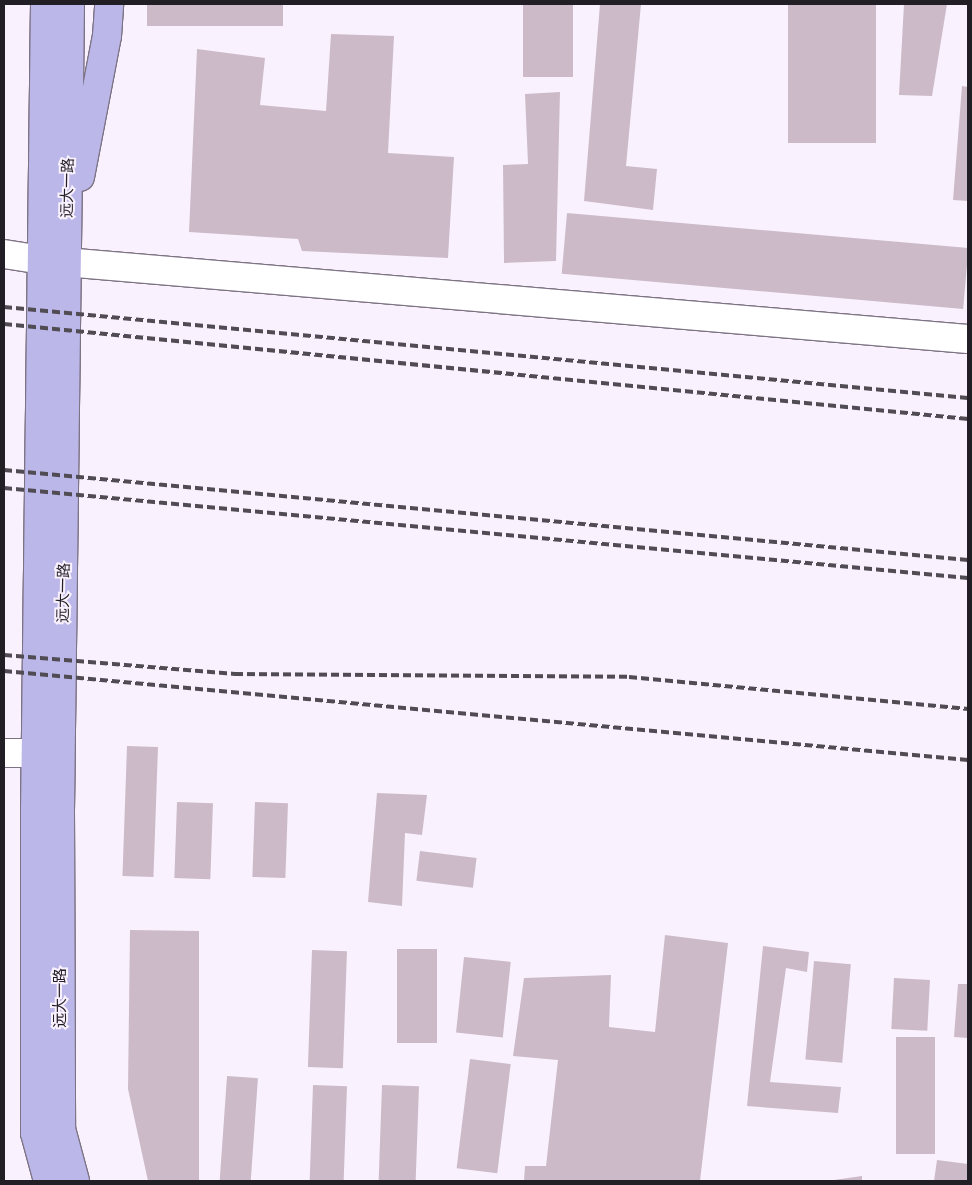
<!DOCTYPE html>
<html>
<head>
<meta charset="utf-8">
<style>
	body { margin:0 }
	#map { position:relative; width:972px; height:1185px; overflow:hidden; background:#f9f2fe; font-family:Ubuntu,"Noto Sans SC",sans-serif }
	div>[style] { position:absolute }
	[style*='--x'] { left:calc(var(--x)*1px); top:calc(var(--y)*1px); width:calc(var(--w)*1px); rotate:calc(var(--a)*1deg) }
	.building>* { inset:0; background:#cdbac8; transform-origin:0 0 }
	.roads { filter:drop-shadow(1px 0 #7d7384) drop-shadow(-1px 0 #7d7384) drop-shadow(0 1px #7d7384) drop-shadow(0 -1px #7d7384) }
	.minor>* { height:28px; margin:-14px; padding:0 14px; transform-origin:14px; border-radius:14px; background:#fff }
	.major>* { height:28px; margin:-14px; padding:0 14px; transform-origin:14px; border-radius:14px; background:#bbb7e9 }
	.rail>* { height:4px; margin-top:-2px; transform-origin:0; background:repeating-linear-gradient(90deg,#514c54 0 8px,transparent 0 12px) }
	span { translate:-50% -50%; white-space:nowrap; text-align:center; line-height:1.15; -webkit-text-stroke:4px #f9f2fe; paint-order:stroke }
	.street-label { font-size:15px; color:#221e25 }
	.frame { position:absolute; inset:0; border:5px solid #221e25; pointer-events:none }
</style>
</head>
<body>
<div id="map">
	<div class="building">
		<div style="left:147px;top:4px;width:136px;height:22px"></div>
		<div style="left:523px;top:4px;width:50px;height:73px"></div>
		<div style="clip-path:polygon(600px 4px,641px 4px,626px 166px,657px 169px,653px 210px,584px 201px)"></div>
		<div style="left:788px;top:4px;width:88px;height:139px"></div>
		<div style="clip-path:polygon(904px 4px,947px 4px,932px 96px,899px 95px)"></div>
		<div style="clip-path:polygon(331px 34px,394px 36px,388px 153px,454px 157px,448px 258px,302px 251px,298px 239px,189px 232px,197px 49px,265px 58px,260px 105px,326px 111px)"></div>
		<div style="clip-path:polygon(962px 86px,968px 87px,968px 201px,953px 200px)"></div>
		<div style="clip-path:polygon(560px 92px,556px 261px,504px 263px,503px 165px,528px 164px,525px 94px)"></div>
		<div style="left:567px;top:213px;width:403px;height:61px;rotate:5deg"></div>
		<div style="left:127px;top:746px;width:31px;height:130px;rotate:2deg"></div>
		<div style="clip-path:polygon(377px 793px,427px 795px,422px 835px,405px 833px,402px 906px,368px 902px)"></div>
		<div style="left:177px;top:802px;width:36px;height:76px;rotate:2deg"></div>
		<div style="left:255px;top:802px;width:33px;height:75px;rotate:2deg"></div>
		<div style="left:420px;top:851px;width:57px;height:30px;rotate:7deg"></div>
		<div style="clip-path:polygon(130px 930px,199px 931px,199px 1181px,148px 1181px,128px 1089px)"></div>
		<div style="clip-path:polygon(665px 935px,728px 943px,700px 1181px,524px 1181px,525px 1166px,546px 1166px,558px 1060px,513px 1056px,524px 978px,611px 975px,609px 1027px,655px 1032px)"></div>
		<div style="clip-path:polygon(763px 946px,809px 952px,807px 972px,786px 968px,770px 1082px,841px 1087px,838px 1113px,747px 1106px)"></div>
		<div style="left:437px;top:949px;width:94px;height:40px;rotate:90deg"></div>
		<div style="left:312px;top:950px;width:35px;height:117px;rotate:2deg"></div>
		<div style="left:464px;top:957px;width:47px;height:76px;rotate:6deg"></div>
		<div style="left:814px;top:961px;width:37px;height:99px;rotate:5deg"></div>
		<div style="left:894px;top:978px;width:36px;height:51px;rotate:3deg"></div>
		<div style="clip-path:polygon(958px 984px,968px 984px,968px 1038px,954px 1037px)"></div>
		<div style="left:896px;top:1037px;width:39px;height:117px"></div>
		<div style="left:470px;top:1059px;width:41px;height:110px;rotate:7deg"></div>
		<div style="left:227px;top:1076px;width:31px;height:105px;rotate:4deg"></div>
		<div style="left:313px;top:1085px;width:34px;height:96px;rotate:2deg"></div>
		<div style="left:382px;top:1085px;width:37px;height:96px;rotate:2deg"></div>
		<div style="clip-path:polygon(937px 1160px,968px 1164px,968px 1181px,934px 1181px)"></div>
		<div style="clip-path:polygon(862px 1176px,862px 1181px,834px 1181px,834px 1180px)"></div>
	</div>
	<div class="roads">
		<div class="minor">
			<div style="--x:4;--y:254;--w:37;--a:9"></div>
			<div style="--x:41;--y:260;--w:930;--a:4.87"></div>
			<div style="--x:4;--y:753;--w:32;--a:0"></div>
		</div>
		<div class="major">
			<div style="--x:45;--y:4;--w:806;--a:90.71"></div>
			<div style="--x:35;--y:810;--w:323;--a:90"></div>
			<div style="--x:35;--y:1133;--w:50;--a:74.8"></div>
			<div style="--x:70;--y:4;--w:806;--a:90.71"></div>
			<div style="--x:60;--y:810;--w:319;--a:89.8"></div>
			<div style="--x:61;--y:1129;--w:54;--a:74.9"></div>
			<div style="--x:80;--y:177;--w:144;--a:-79.2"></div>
			<div style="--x:107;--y:36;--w:32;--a:-86"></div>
		</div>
	</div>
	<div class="rail">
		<div style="--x:4;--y:307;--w:968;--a:5.39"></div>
		<div style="--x:4;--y:324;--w:969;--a:5.63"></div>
		<div style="--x:4;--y:470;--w:968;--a:5.33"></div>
		<div style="--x:4;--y:488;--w:968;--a:5.33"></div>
		<div style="--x:4;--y:655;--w:232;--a:4.7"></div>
		<div style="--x:235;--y:674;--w:394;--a:0.4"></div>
		<div style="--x:629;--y:677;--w:341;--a:5.4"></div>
		<div style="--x:4;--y:671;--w:968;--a:5.27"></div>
	</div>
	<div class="street-label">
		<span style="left:67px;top:188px;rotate:-89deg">远大一路</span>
		<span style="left:63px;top:593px;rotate:-89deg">远大一路</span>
		<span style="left:60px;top:998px;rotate:-90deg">远大一路</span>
	</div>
	<div class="frame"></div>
</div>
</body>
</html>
